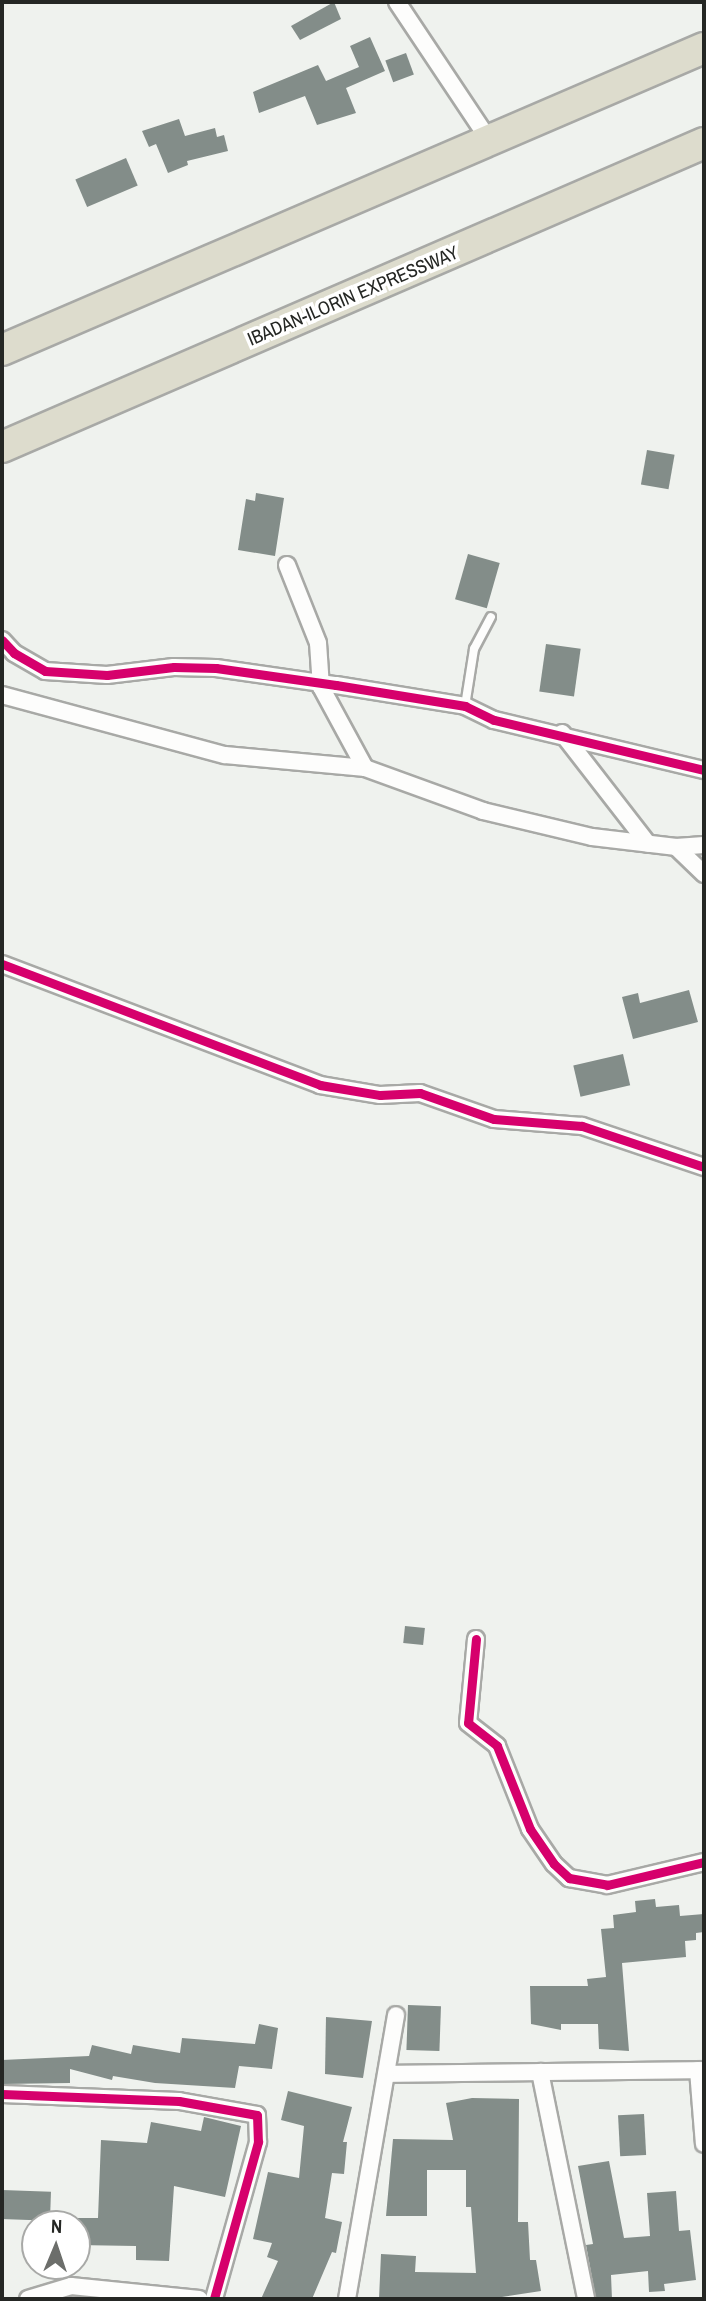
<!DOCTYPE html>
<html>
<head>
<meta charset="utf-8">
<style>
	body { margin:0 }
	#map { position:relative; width:706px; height:2301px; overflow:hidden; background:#eff2ee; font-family:"Archivo Narrow",sans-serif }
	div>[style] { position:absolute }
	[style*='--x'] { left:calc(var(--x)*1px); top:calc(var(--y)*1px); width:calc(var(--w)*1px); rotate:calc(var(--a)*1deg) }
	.building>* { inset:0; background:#838d89; transform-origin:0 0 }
	.roads { filter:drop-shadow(2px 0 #a8a9a6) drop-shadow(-2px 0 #a8a9a6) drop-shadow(0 2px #a8a9a6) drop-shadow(0 -2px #a8a9a6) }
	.service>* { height:8px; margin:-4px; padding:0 4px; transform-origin:4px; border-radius:4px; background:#fdfdfc }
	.minor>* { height:16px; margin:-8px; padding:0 8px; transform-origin:8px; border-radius:8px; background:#fdfdfc }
	.motorway>* { height:30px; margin:-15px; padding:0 15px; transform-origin:15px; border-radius:15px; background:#dddccd }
	.cycleway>* { height:9px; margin:-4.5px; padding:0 4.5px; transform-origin:4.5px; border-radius:4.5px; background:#d6006c }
	span { translate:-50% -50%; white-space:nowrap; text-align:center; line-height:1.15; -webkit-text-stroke:7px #fff; paint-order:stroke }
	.street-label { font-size:19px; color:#252724 }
	.frame { position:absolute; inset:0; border:4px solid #252724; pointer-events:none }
	.north { position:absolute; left:21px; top:2210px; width:70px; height:70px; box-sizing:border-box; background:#fff; border:2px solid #a8a9a7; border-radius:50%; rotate:2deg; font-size:19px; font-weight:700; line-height:28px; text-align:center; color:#252724 }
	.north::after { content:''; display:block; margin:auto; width:24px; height:32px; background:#6c6e6b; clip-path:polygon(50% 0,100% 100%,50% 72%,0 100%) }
</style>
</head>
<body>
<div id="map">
	<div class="building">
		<div style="clip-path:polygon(334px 2px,341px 19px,300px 40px,291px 26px)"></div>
		<div style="clip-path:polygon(370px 37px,385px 71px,346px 88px,356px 113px,317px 125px,305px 96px,259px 113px,253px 92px,318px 65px,326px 81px,359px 67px,350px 46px)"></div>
		<div style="left:406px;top:53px;width:23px;height:22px;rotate:70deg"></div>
		<div style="clip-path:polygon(179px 119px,185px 136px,215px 128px,217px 137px,224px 135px,228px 151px,187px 161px,188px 165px,168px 173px,156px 144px,149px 147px,142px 131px)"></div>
		<div style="left:126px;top:158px;width:30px;height:55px;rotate:67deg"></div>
		<div style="left:647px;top:450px;width:28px;height:35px;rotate:10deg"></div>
		<div style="clip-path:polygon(256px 493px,284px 498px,275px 556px,238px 550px,246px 499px,255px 501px)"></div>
		<div style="left:468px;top:554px;width:33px;height:47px;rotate:16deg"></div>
		<div style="left:546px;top:644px;width:35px;height:48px;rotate:8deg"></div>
		<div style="clip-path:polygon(689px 990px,698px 1022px,633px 1039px,622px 997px,638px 993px,640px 1003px)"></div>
		<div style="left:623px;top:1054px;width:32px;height:51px;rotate:77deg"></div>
		<div style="left:405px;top:1626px;width:20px;height:17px;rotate:6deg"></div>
		<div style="clip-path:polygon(655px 1899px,656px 1907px,679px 1905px,680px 1916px,704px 1914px,704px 1932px,696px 1933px,696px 1940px,685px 1941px,686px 1957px,622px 1963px,629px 2051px,599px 2049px,598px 2024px,561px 2024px,561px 2030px,531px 2024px,530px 1986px,588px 1986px,587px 1979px,606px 1977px,601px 1929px,614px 1928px,613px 1915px,636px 1912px,635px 1901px)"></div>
		<div style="left:408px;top:2005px;width:33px;height:45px;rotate:2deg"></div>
		<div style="clip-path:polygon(326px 2017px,372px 2021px,363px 2078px,325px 2074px)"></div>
		<div style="clip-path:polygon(259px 2024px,278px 2028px,272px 2069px,239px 2066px,235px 2088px,155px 2083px,113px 2076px,112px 2080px,70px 2069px,70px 2083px,2px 2084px,2px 2060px,89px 2056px,92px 2045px,131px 2054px,133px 2045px,180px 2053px,182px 2038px,255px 2044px)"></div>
		<div style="clip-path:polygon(288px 2091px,352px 2107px,343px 2142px,347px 2142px,344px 2174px,332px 2173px,325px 2218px,342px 2222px,336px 2253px,332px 2252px,312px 2299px,261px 2299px,278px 2261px,267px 2257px,272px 2243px,253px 2239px,268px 2172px,299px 2178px,304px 2126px,281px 2120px)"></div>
		<div style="clip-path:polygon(472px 2098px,519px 2099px,518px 2222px,528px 2222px,530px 2260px,536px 2260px,541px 2291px,489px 2299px,379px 2299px,381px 2254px,416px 2256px,415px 2272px,476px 2273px,471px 2207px,466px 2207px,466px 2170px,427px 2170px,427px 2216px,386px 2216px,393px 2139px,453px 2140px,446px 2103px)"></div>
		<div style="left:644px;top:2114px;width:41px;height:26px;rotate:87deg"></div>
		<div style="clip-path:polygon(204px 2117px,241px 2126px,225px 2197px,174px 2186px,169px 2261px,136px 2260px,136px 2246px,77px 2245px,77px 2218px,98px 2218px,101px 2140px,147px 2143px,151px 2122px,201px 2131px)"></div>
		<div style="clip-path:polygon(609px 2161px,624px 2238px,650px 2236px,647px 2193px,676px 2191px,679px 2231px,690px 2230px,696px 2280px,664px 2284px,665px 2291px,649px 2292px,648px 2271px,611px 2275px,612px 2299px,596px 2299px,586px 2245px,593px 2244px,578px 2166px)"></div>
		<div style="left:2px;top:2190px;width:49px;height:29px;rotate:2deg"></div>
	</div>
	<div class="roads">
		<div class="service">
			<div style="--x:465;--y:706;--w:58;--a:-81"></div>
			<div style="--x:474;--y:649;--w:36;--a:-62"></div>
		</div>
		<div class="minor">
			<div style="--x:397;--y:2;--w:169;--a:56.3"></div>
			<div style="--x:287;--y:565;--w:84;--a:68.3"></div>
			<div style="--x:318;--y:643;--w:44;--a:86.1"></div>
			<div style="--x:321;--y:687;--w:92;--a:61.5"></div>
			<div style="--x:2;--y:640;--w:18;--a:47"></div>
			<div style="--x:14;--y:653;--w:36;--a:30"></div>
			<div style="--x:45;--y:671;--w:62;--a:3.7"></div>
			<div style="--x:107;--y:675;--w:67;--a:-6.8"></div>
			<div style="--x:174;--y:667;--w:42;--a:1.4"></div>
			<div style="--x:216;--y:668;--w:121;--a:8.1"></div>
			<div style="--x:336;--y:685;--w:131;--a:9.2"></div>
			<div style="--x:465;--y:706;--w:32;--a:26"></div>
			<div style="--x:494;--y:720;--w:216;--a:13.4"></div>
			<div style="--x:2;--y:695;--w:231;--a:15.1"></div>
			<div style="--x:225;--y:755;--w:141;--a:5.3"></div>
			<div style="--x:365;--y:768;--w:126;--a:20"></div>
			<div style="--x:483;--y:811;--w:112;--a:13.4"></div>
			<div style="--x:592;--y:837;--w:85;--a:6.8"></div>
			<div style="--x:676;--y:847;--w:28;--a:-4"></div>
			<div style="--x:562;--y:733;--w:140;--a:52.2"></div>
			<div style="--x:676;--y:847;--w:39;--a:44"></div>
			<div style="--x:2;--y:964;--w:340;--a:20.8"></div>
			<div style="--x:320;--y:1085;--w:61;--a:9.5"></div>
			<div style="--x:380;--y:1095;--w:40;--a:-2.9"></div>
			<div style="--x:420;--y:1093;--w:78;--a:19.4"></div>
			<div style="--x:494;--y:1119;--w:88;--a:4.5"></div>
			<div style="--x:582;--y:1126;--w:129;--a:18.6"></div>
			<div style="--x:476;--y:1639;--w:84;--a:95.4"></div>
			<div style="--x:468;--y:1723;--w:37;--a:38"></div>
			<div style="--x:497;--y:1746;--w:89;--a:68.3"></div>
			<div style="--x:530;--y:1829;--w:42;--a:55.6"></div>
			<div style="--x:554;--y:1864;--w:21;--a:43"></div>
			<div style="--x:569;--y:1878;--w:39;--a:10"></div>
			<div style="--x:607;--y:1885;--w:100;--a:-13.3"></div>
			<div style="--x:698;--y:2070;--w:74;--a:85.4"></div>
			<div style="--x:540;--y:2072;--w:232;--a:78.5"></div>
			<div style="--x:387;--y:2074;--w:317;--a:-0.7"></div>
			<div style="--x:2;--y:2094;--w:177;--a:2.3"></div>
			<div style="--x:179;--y:2101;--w:79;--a:10.2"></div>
			<div style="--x:257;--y:2115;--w:27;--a:88"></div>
			<div style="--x:258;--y:2142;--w:163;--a:105.7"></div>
			<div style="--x:28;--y:2299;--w:45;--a:-16.8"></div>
			<div style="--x:71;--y:2286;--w:129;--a:5.8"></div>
			<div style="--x:347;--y:2299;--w:288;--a:-80.2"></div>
		</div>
		<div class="motorway">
			<div style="--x:2;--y:350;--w:764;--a:-23.28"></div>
			<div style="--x:2;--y:447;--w:765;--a:-23.41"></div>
		</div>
	</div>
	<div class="cycleway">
		<div style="--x:2;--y:640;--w:18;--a:47"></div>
		<div style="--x:14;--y:653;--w:36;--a:30"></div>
		<div style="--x:45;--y:671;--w:62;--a:3.7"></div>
		<div style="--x:107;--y:675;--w:67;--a:-6.8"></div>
		<div style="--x:174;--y:667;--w:42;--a:1.4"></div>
		<div style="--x:216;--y:668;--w:121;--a:8.1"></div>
		<div style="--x:336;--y:685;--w:131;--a:9.2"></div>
		<div style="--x:465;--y:706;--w:32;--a:26"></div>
		<div style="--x:494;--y:720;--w:216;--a:13.4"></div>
		<div style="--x:2;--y:964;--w:340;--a:20.8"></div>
		<div style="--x:320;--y:1085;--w:61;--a:9.5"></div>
		<div style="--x:380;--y:1095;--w:40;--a:-2.9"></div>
		<div style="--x:420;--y:1093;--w:78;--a:19.4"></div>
		<div style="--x:494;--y:1119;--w:88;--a:4.5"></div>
		<div style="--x:582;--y:1126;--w:129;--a:18.6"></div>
		<div style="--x:476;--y:1639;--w:84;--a:95.4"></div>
		<div style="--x:468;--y:1723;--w:37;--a:38"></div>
		<div style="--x:497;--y:1746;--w:89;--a:68.3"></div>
		<div style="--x:530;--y:1829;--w:42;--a:55.6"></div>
		<div style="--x:554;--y:1864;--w:21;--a:43"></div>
		<div style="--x:569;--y:1878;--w:39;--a:10"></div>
		<div style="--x:607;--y:1885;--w:100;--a:-13.3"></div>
		<div style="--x:2;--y:2094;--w:177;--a:2.3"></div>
		<div style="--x:179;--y:2101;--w:79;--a:10.2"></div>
		<div style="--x:257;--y:2115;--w:27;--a:88"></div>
		<div style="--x:258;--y:2142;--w:163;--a:105.7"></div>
	</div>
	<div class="street-label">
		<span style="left:353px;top:296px;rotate:-23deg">IBADAN-ILORIN EXPRESSWAY</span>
	</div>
	<div class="frame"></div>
	<div class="north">N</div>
</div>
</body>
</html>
